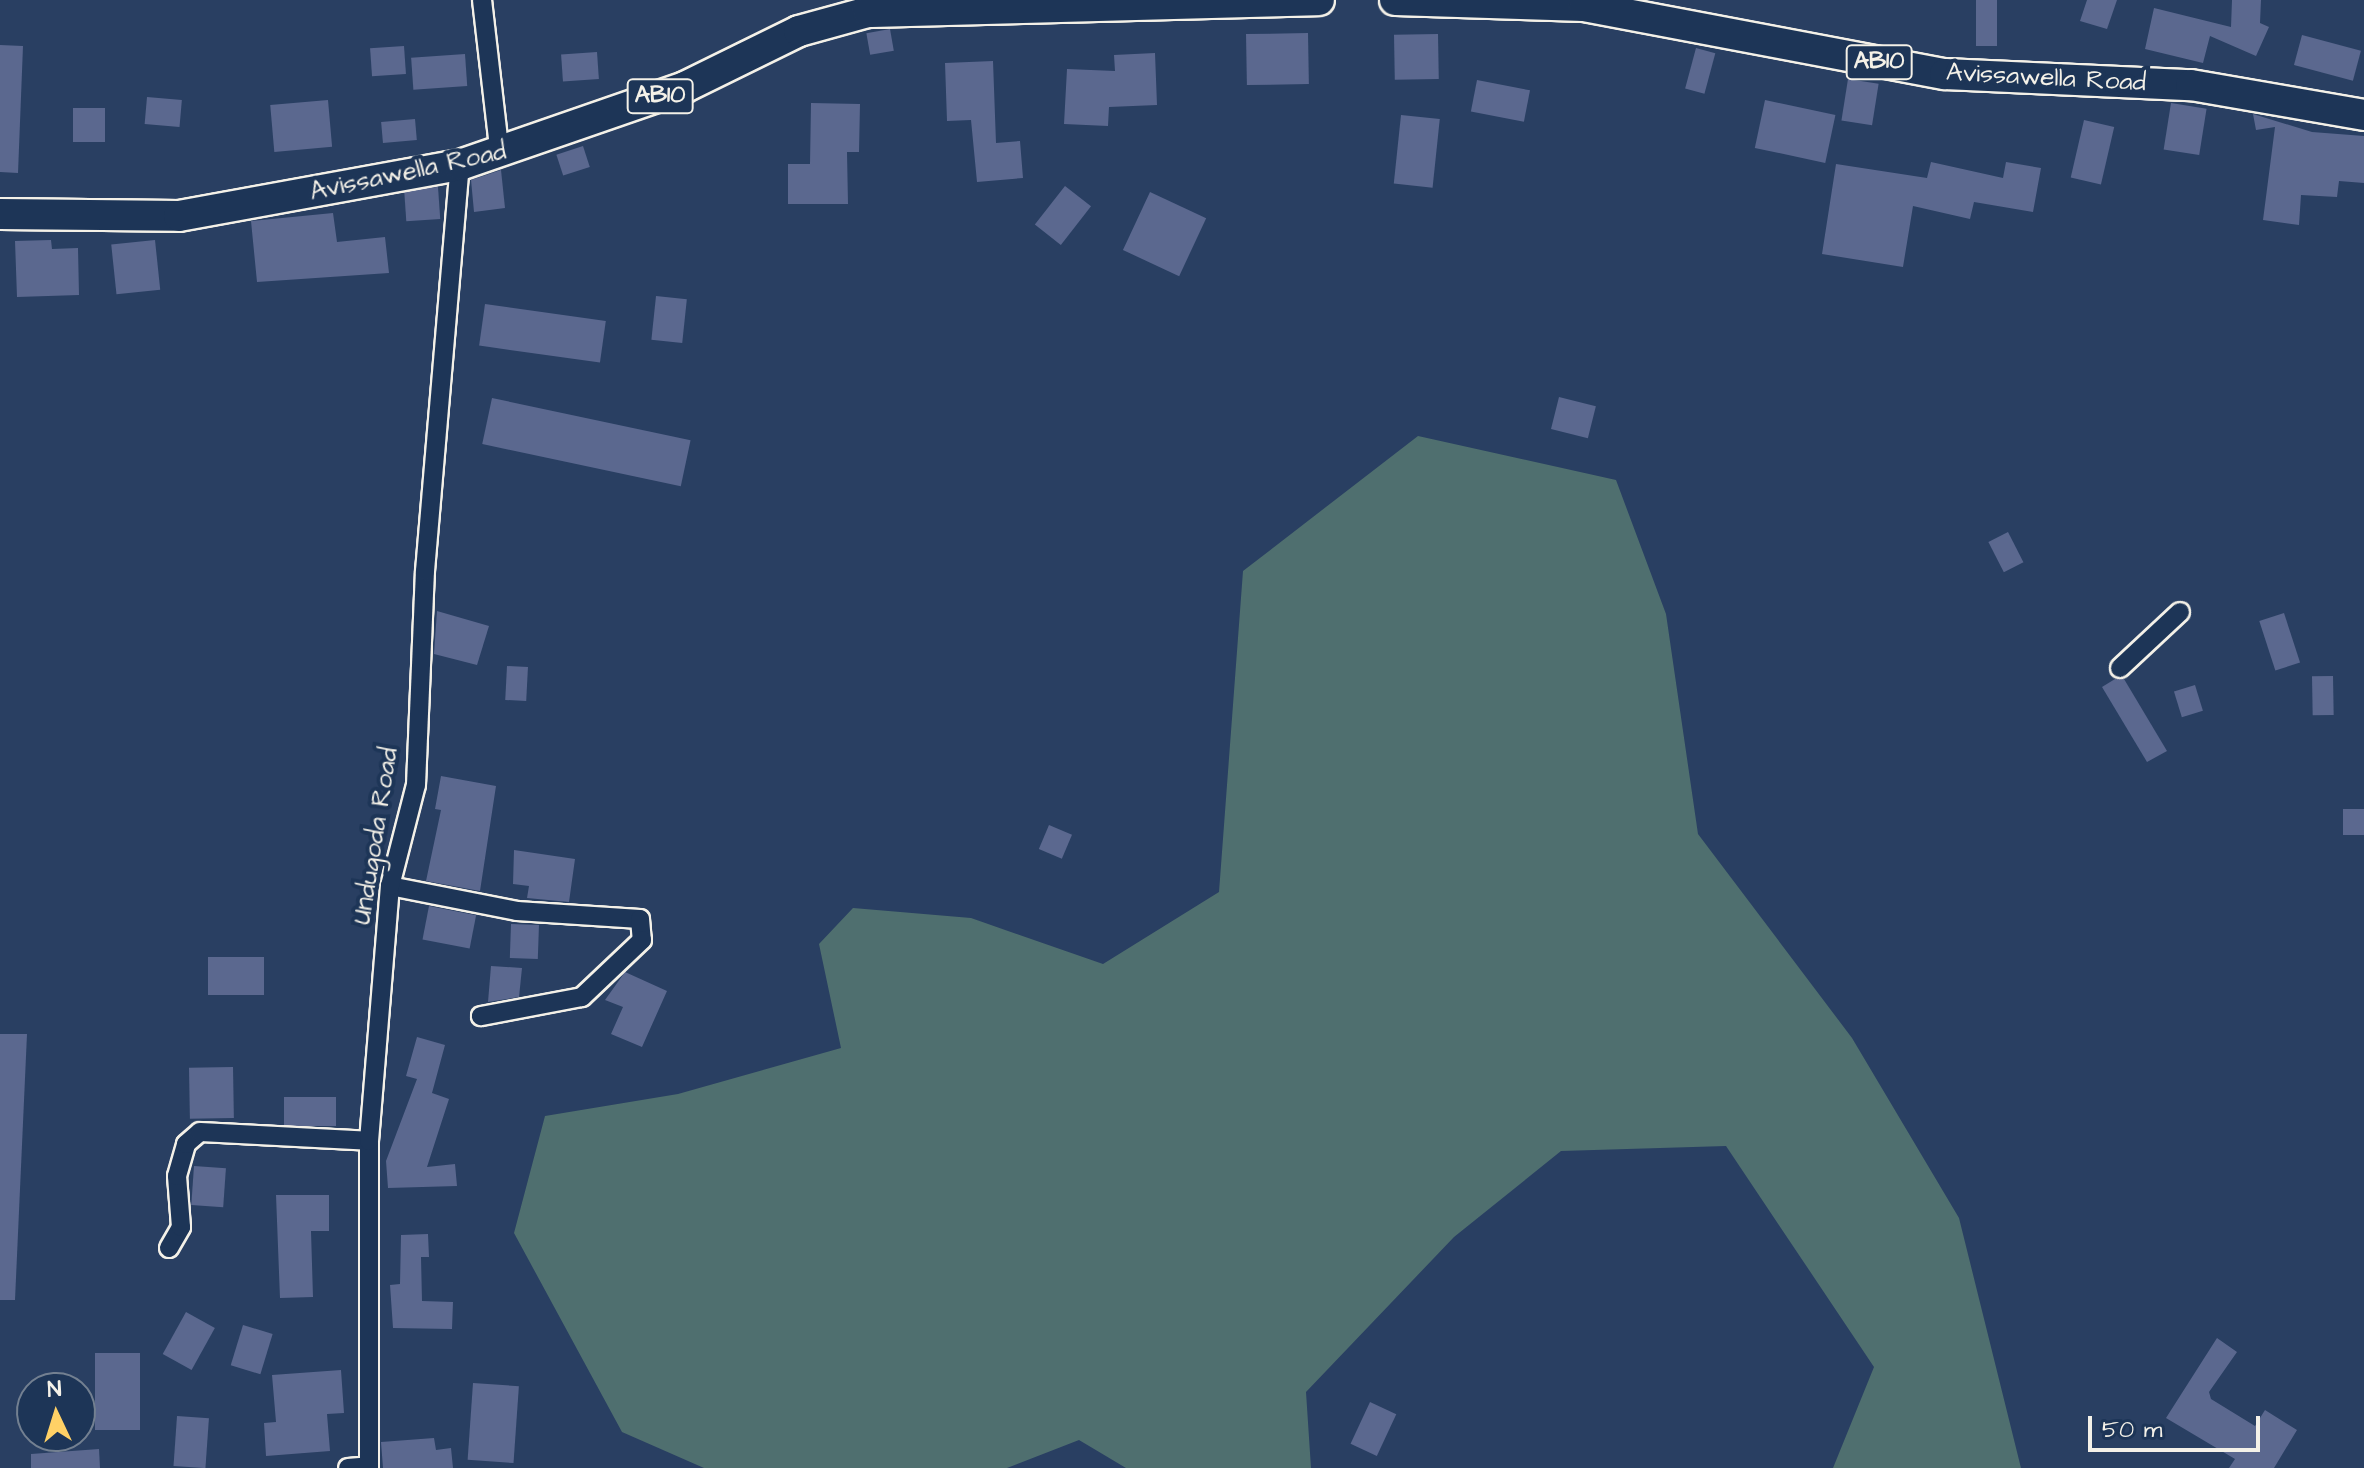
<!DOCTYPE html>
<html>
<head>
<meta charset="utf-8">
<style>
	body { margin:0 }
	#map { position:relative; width:2364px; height:1468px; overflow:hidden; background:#293f62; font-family:"Architects Daughter",sans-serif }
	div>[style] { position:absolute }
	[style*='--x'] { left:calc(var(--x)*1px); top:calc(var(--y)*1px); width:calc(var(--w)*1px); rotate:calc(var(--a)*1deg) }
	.green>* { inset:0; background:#4f6f6f }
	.building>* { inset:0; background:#5b688f; transform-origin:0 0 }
	.roads { filter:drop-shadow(2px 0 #f4f1e8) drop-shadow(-2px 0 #f4f1e8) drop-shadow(0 2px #f4f1e8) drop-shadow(0 -2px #f4f1e8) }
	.minor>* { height:18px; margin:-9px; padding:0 9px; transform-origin:9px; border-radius:9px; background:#1d3557 }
	.primary>* { height:30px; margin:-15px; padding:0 15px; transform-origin:15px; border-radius:15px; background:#1d3557 }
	span { translate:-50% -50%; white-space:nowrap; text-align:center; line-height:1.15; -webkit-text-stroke:8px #1d3557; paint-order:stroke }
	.shield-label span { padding:2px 6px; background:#1d3557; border:2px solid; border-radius:6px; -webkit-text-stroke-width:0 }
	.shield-label { font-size:24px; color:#f4f1e8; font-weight:700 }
	.street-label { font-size:26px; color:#f4f1e8 }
	.north { position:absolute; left:16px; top:1372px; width:80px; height:80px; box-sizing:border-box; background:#1d3557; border:2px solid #738091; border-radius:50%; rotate:356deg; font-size:22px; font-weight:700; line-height:32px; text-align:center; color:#f4f1e8 }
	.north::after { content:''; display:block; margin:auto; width:28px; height:36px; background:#ffd166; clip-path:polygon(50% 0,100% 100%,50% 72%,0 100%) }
	.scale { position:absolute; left:2088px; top:1416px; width:172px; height:36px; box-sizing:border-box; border:4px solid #f4f1e8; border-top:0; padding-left:10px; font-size:24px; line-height:28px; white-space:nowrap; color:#f4f1e8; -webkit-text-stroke:6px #1d3557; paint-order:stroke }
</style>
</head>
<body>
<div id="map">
	<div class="green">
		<div style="clip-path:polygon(1418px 436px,1616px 480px,1666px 614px,1698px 834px,1852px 1038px,1959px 1218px,2021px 1468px,1833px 1468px,1874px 1367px,1726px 1146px,1561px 1151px,1454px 1237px,1306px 1392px,1311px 1468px,1126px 1468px,1079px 1440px,1007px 1468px,704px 1468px,622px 1432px,514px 1233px,545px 1116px,678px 1094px,841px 1048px,819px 944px,853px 908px,971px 918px,1103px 964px,1219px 892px,1243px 571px)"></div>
	</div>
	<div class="building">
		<div style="left:1976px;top:0;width:21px;height:46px"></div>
		<div style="clip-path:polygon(2087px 0,2117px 0,2107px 29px,2080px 21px)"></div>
		<div style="clip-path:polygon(2232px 0,2261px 0,2260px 23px,2269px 27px,2256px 56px,2210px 36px,2203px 63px,2145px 49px,2154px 8px,2231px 27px)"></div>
		<div style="left:890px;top:29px;width:22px;height:24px;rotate:80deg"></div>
		<div style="left:1308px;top:33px;width:51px;height:62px;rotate:89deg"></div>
		<div style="left:1438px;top:34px;width:45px;height:44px;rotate:89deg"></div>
		<div style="left:2302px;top:35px;width:61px;height:31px;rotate:15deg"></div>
		<div style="clip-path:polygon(0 45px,23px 46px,18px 173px,0 172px)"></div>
		<div style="left:404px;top:46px;width:28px;height:34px;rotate:86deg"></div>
		<div style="left:1696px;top:48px;width:20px;height:42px;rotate:15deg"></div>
		<div style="left:597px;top:52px;width:27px;height:36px;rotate:86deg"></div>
		<div style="clip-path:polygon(1155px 53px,1157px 105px,1109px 107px,1108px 126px,1064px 124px,1067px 69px,1115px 71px,1114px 55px)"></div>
		<div style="left:465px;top:54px;width:32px;height:54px;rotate:86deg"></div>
		<div style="clip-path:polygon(993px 61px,996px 143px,1020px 141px,1023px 178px,977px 182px,971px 120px,947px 121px,945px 63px)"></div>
		<div style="left:1848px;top:79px;width:31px;height:42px;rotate:9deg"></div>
		<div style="left:1477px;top:80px;width:54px;height:32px;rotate:11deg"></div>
		<div style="left:147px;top:97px;width:35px;height:27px;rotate:5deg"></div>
		<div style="left:328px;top:100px;width:47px;height:58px;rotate:85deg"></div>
		<div style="left:1765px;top:100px;width:72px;height:49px;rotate:12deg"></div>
		<div style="clip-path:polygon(811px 103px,860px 104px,859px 152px,847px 152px,848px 204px,788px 204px,788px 164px,810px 164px)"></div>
		<div style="left:2171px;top:103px;width:36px;height:47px;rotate:9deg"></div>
		<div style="left:105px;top:108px;width:34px;height:32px;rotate:90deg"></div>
		<div style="clip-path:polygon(2253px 114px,2312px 132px,2364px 136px,2364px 183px,2339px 181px,2337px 197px,2301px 195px,2299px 225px,2263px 220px,2275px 127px,2256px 130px)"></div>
		<div style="left:1401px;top:115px;width:39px;height:69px;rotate:6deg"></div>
		<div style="left:415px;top:119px;width:21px;height:34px;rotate:85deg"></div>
		<div style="left:2084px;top:120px;width:31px;height:59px;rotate:13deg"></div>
		<div style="left:583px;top:146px;width:22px;height:28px;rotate:72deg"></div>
		<div style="clip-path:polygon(1931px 162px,2003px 178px,2006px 162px,2041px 168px,2033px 212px,1974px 202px,1970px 219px,1913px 206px,1903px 267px,1822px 254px,1836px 164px,1927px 178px)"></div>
		<div style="clip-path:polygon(501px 170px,505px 208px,474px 212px,471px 180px)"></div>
		<div style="left:1065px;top:186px;width:33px;height:49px;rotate:38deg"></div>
		<div style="left:438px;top:187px;width:32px;height:34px;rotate:86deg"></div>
		<div style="left:1150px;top:192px;width:62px;height:64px;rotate:25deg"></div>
		<div style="clip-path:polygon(333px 213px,337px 242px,385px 237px,389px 273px,257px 282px,251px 221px)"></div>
		<div style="clip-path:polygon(51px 240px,52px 249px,78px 248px,79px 295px,17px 297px,15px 241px)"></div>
		<div style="left:155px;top:240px;width:50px;height:44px;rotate:84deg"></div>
		<div style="left:656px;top:296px;width:31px;height:44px;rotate:6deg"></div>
		<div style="left:485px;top:304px;width:122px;height:42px;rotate:8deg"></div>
		<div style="left:1559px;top:397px;width:38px;height:33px;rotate:14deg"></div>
		<div style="left:492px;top:398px;width:203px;height:47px;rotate:12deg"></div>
		<div style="left:2008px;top:532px;width:34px;height:22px;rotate:63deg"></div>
		<div style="clip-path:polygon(437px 611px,489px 626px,477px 665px,434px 654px)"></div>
		<div style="left:2284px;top:613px;width:52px;height:26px;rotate:72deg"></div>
		<div style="left:507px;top:666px;width:21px;height:34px;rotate:3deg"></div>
		<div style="left:2333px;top:676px;width:39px;height:21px;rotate:89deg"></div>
		<div style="clip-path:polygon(2115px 679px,2124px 679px,2167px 751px,2147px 762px,2102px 687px)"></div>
		<div style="left:2195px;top:685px;width:27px;height:22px;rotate:73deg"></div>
		<div style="clip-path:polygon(441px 776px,496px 786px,480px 891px,426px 881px,441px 810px,435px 809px)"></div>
		<div style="left:2343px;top:809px;width:21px;height:26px"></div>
		<div style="left:1049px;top:825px;width:25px;height:26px;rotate:23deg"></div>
		<div style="clip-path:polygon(514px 850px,575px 859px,569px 902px,527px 898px,529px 886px,513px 884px)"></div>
		<div style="left:429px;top:906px;width:48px;height:34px;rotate:11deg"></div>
		<div style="left:511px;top:924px;width:28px;height:34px;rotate:2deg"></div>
		<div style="left:208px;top:957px;width:56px;height:38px"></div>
		<div style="clip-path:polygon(491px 966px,522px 968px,519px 997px,488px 1002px)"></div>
		<div style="clip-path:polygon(625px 972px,667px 991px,642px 1047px,611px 1034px,623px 1007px,605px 1000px)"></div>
		<div style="clip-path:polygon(0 1034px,27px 1034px,15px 1300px,0 1300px)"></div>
		<div style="clip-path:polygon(417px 1037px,445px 1045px,432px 1093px,449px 1099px,427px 1167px,455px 1164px,457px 1186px,388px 1188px,386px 1161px,417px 1079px,406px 1076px)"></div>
		<div style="left:233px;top:1067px;width:51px;height:44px;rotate:89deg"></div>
		<div style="left:336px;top:1097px;width:29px;height:52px;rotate:90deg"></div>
		<div style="left:194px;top:1166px;width:32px;height:39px;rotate:4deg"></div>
		<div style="clip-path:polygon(276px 1195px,329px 1195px,329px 1231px,311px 1231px,313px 1297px,280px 1298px)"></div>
		<div style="clip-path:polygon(428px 1234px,429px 1257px,421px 1257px,422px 1301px,453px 1302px,452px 1329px,393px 1328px,390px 1285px,400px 1284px,401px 1235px)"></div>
		<div style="left:186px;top:1312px;width:33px;height:48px;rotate:29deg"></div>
		<div style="left:243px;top:1325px;width:31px;height:42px;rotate:17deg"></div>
		<div style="clip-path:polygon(2217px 1338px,2237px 1352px,2209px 1392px,2211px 1399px,2255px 1426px,2265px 1410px,2297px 1430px,2274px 1468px,2229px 1468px,2235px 1459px,2166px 1418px)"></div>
		<div style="left:95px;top:1353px;width:45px;height:77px"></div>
		<div style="clip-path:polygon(341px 1370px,344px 1413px,327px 1414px,330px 1451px,266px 1456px,264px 1423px,276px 1422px,272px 1375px)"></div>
		<div style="left:473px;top:1383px;width:46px;height:77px;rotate:4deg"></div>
		<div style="left:1370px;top:1402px;width:29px;height:46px;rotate:25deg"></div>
		<div style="left:177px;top:1416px;width:32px;height:50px;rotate:4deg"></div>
		<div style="clip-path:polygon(434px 1438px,436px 1450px,451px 1448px,453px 1468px,383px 1468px,381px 1442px)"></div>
		<div style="clip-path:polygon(99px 1449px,100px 1468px,31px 1468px,31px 1454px)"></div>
	</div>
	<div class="roads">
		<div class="minor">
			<div style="--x:482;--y:0;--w:156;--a:83.4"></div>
			<div style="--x:2120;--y:668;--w:82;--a:-43"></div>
			<div style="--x:390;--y:886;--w:129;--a:11.1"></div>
			<div style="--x:517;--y:911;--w:123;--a:3.7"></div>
			<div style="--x:640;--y:919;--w:21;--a:85"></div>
			<div style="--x:642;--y:940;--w:83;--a:136.5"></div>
			<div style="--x:582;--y:997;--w:103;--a:169.3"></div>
			<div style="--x:169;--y:1248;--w:24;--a:-60"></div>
			<div style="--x:181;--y:1227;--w:51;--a:-94.5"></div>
			<div style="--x:177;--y:1176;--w:33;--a:-74"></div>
			<div style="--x:186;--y:1144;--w:18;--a:-41"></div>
			<div style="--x:200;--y:1132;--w:169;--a:3"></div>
			<div style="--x:348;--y:1468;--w:21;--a:-5"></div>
			<div style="--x:369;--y:1468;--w:327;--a:-90"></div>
			<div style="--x:369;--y:1141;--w:256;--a:-85.3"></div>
			<div style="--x:390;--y:886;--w:104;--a:-75.6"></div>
			<div style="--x:416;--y:785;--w:214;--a:-87.6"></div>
			<div style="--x:425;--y:571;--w:408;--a:-85.1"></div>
		</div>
		<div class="primary">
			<div style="--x:1395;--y:0;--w:189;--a:1.8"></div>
			<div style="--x:1584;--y:6;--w:367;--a:10.7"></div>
			<div style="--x:1945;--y:74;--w:246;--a:2.6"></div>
			<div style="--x:2191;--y:85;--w:176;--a:9.8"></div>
			<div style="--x:0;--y:214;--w:179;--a:0.6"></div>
			<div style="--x:179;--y:216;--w:286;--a:-10.3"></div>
			<div style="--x:460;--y:165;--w:238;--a:-19.1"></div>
			<div style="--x:685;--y:87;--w:127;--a:-26.2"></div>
			<div style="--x:799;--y:31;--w:72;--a:-15.4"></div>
			<div style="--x:868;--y:12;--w:451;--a:-1.5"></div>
		</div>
	</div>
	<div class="shield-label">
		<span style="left:1879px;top:62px">AB10</span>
		<span style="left:660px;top:96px">AB10</span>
	</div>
	<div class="street-label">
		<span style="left:2046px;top:78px;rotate:3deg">Avissawella Road</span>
		<span style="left:408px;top:172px;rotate:-12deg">Avissawella Road</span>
		<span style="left:376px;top:836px;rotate:-81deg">Undugoda Road</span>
	</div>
	<div class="north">N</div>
	<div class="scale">50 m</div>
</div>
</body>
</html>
